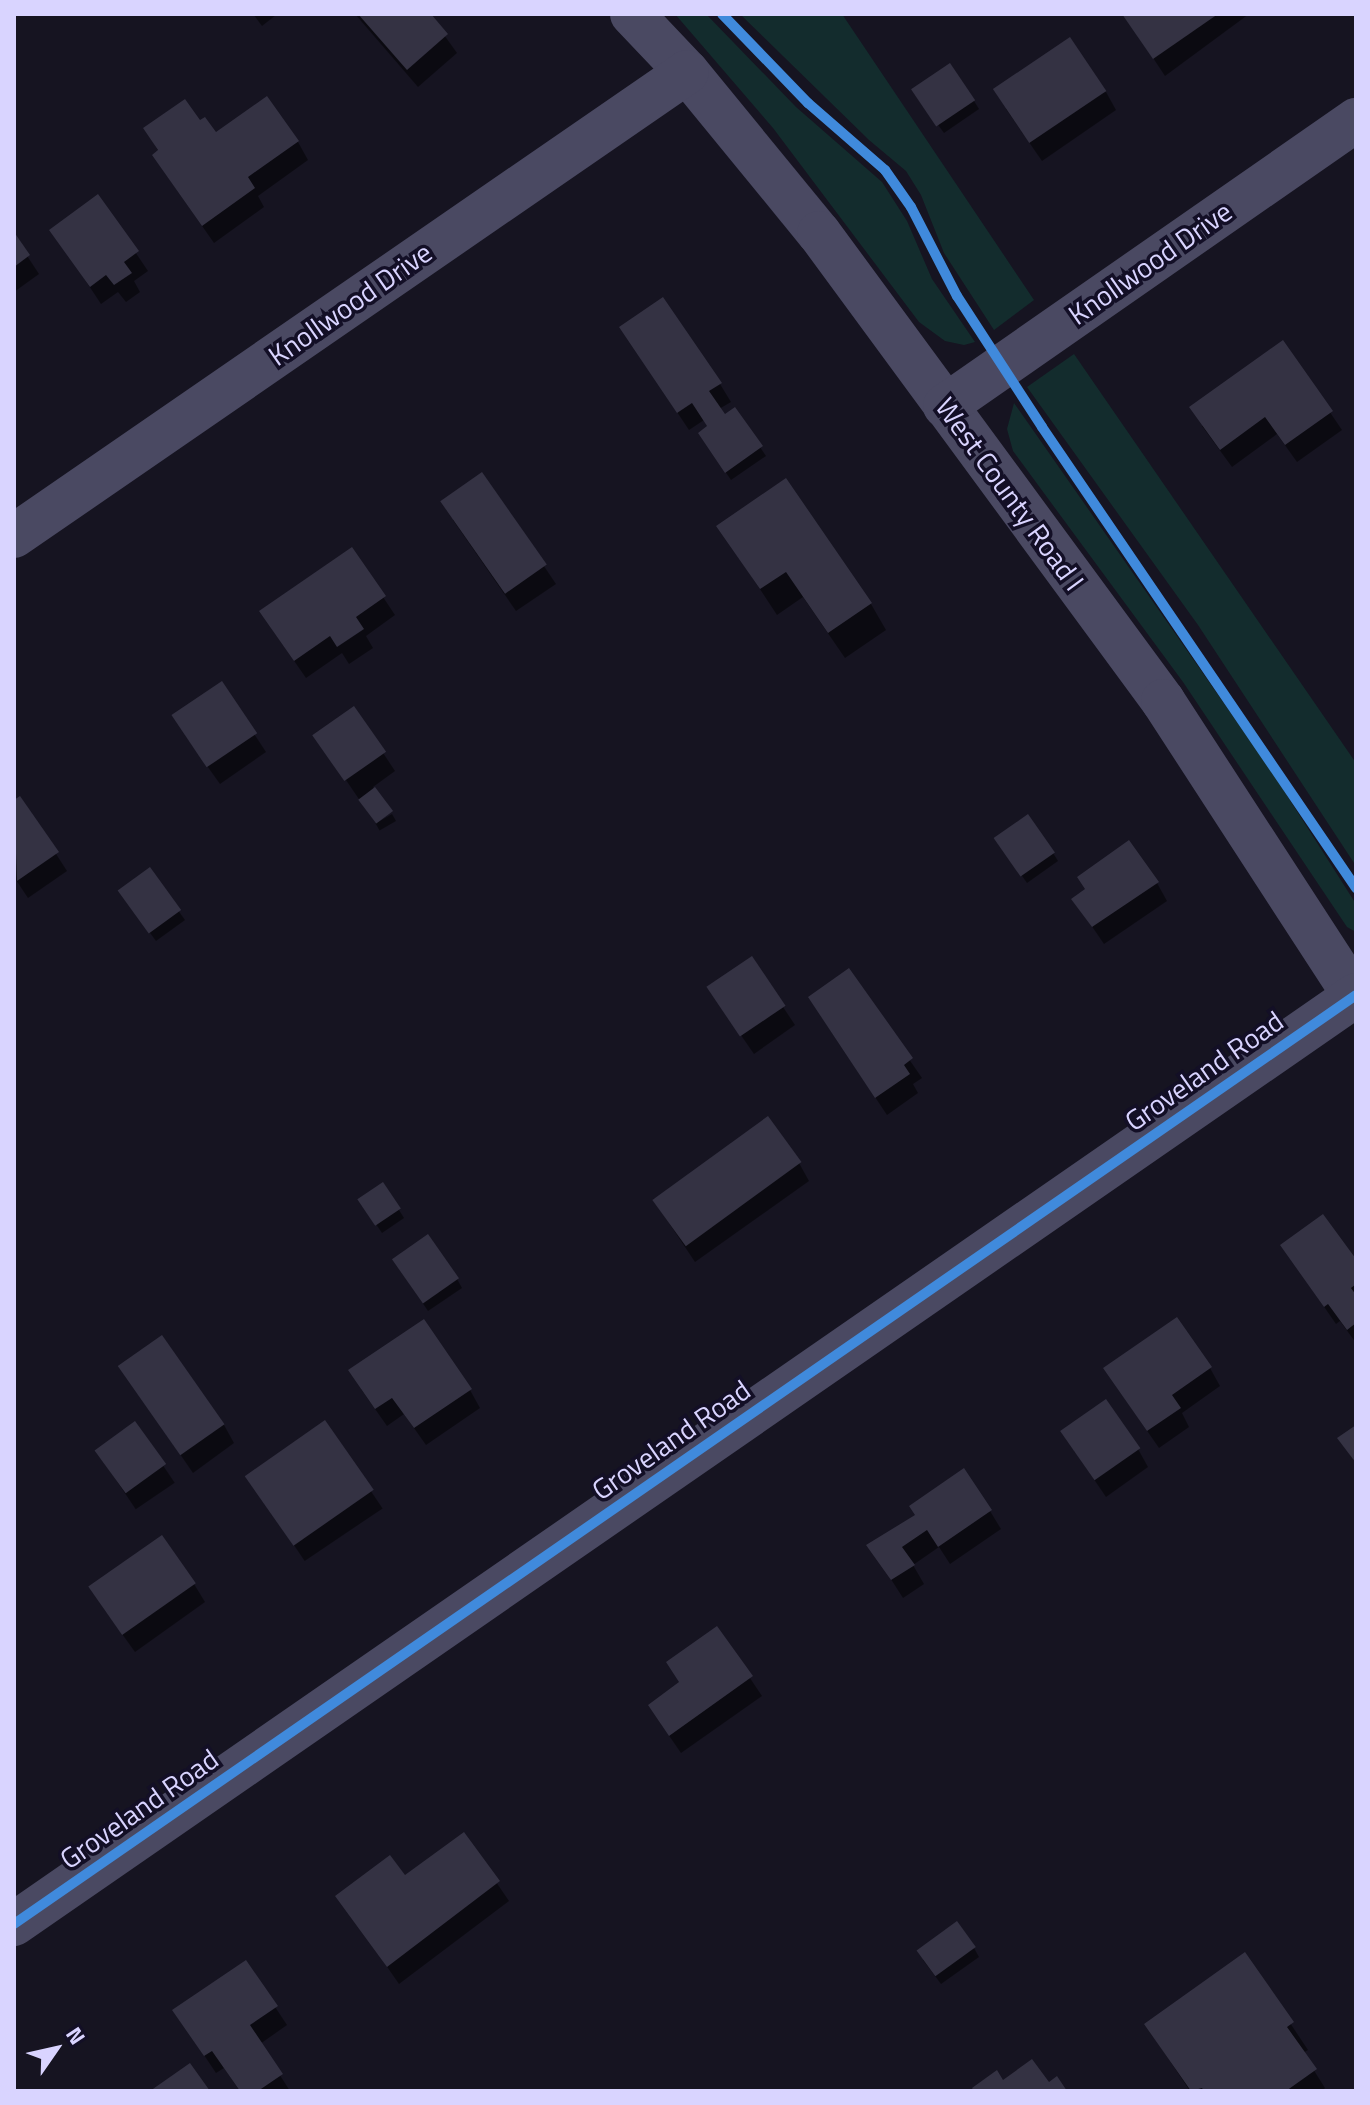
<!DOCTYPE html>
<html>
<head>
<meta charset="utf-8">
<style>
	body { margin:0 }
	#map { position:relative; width:1370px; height:2105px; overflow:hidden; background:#161421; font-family:"Titillium Web",sans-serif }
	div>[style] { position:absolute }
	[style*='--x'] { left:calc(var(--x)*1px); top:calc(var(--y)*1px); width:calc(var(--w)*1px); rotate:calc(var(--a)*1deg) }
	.green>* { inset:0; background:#132c2d }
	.shadow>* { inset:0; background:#0007; transform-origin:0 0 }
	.building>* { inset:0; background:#343243; transform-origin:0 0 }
	.minor>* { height:44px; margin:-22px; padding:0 22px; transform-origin:22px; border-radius:22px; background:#4a4962 }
	.cycleway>* { height:10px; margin:-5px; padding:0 5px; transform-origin:5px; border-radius:5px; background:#408adc }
	span { translate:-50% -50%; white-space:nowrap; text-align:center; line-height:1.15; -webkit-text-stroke:7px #130f26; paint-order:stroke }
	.street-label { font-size:28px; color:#d9d4ff }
	.frame { position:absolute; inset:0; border:16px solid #d9d4ff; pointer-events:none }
	.north { position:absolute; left:16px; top:2009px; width:80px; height:80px; -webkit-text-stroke:6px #130f26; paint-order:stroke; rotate:56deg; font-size:22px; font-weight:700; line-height:32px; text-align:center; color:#d9d4ff }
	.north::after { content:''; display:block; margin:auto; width:28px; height:36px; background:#d9d4ff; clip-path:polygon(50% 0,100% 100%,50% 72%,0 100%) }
</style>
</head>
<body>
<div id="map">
	<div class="green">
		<div style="clip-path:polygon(675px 14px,706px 14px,796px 107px,882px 182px,907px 221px,932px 279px,975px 342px,964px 345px,945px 341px,919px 322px,773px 128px)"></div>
		<div style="clip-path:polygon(740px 14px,842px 14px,1034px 300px,994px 330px,944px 253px,921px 195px,906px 171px,869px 140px)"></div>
		<div style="clip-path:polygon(1074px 354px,1356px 763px,1356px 866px,1198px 625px,1027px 387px)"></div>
		<div style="clip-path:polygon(1014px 403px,1272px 772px,1356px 904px,1356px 932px,1347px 927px,1183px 682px,1013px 451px,1007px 429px)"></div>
	</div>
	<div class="shadow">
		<div style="clip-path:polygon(253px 14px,275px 14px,276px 15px,262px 26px)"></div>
		<div style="clip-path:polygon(355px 14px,429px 14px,457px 53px,418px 87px)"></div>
		<div style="clip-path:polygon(1124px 14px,1249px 14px,1165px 76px)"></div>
		<div style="clip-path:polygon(1106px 92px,1116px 110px,1042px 161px,1006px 109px)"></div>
		<div style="clip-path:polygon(919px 99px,974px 101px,979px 109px,944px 133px)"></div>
		<div style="clip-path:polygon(200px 123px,216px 135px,298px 142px,308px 160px,258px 196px,264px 207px,214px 243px,165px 173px,154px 155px,159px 152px,145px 129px)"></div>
		<div style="clip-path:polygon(98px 197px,148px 271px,134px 281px,140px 292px,126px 302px,118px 292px,101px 304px,52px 230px)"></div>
		<div style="clip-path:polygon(14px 236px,39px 274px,14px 292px)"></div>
		<div style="clip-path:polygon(621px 328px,720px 384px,731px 402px,719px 409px,724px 417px,735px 410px,766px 456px,731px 480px,705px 442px,709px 428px,704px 420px,689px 430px)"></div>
		<div style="clip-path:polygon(1283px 343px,1342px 430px,1297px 462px,1277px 434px,1232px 467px,1202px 426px)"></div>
		<div style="clip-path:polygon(482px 474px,556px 584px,516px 611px,453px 520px)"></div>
		<div style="clip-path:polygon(719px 527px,871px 604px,886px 630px,845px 658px,803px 597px,777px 615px)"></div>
		<div style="clip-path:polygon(351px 549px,395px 615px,366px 636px,373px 648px,349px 664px,342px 653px,306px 678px,272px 629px)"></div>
		<div style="clip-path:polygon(221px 684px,266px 752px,220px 784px,185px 735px)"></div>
		<div style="clip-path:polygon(354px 709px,395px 771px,373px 787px,390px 811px,365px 808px,316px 736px)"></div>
		<div style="clip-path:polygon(20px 798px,67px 871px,28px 898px,14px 877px,14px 802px)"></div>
		<div style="left:392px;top:814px;width:8px;height:19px;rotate:60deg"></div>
		<div style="clip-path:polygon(1002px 847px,1053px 853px,1058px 861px,1027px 883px)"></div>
		<div style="clip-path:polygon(149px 870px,185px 920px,156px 941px,125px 899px)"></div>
		<div style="clip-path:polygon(1157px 883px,1167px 901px,1104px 944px,1074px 900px)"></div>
		<div style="clip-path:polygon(751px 959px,795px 1025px,754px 1054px,720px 1005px)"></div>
		<div style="clip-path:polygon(848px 971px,922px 1078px,913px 1084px,918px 1093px,887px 1115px,821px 1016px)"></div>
		<div style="clip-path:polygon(799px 1163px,809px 1181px,695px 1262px,653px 1199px)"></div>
		<div style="clip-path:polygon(365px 1208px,399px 1210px,404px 1218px,382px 1233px)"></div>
		<div style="clip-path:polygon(1282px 1246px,1356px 1262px,1356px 1343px,1340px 1321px,1336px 1324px)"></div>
		<div style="clip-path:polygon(399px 1268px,457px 1279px,462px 1288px,428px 1311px)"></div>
		<div style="clip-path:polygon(120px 1367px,224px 1425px,234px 1443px,193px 1473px)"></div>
		<div style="clip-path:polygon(1210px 1368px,1220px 1386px,1182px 1413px,1189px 1427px,1159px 1448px,1116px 1386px)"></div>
		<div style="clip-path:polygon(361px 1389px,470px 1390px,480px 1408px,426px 1445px,404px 1414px,387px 1426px)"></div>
		<div style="left:325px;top:1423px;width:103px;height:94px;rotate:56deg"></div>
		<div style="left:135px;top:1424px;width:71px;height:47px;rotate:56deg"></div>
		<div style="clip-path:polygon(1138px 1449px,1148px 1467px,1106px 1497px,1074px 1450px)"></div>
		<div style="clip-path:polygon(990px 1511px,1001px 1529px,950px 1564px,939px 1547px,913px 1565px,924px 1584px,903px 1598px,869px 1545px)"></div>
		<div style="clip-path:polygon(194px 1584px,205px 1602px,135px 1652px,102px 1606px)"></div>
		<div style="clip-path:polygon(717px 1629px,762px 1696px,681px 1753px,661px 1724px,681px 1684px)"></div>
		<div style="clip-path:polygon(464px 1835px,509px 1901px,399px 1984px,338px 1896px,405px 1878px)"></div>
		<div style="clip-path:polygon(974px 1948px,979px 1957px,941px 1984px,923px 1960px)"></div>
		<div style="clip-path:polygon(1245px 1955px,1308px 2050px,1303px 2053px,1325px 2088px,1322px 2091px,1190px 2091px,1146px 2025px)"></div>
		<div style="clip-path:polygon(246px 1963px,287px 2025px,260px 2044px,290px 2091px,240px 2091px,224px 2068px,216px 2073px,186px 2028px)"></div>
	</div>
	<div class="building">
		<div style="clip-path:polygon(358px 14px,431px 14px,448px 34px,407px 70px)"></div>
		<div style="clip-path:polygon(1122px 14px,1218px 14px,1153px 59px)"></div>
		<div style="left:1070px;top:37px;width:65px;height:93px;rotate:56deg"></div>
		<div style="left:950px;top:63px;width:45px;height:47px;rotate:56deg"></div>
		<div style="clip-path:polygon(267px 96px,299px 141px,248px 177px,255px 188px,202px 226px,152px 155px,158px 150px,143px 128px,185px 99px,200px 120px,205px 117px,216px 132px)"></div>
		<div style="clip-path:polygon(98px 194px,139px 251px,124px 262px,132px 273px,114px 285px,106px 275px,90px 287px,49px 230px)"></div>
		<div style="clip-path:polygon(14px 232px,30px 255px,14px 267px)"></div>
		<div style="clip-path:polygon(663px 297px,722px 383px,709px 391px,725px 414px,735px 407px,763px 446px,725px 473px,698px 433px,707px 426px,692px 403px,677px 413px,619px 327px)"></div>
		<div style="clip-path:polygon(1283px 340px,1333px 411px,1285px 445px,1265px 417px,1220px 450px,1189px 407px)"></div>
		<div style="left:482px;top:472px;width:113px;height:51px;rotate:55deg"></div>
		<div style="clip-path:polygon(786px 478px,872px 603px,828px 633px,786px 572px,760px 589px,716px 526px)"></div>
		<div style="clip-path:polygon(352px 547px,386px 596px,356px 617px,364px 629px,337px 647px,330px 636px,294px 661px,259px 611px)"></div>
		<div style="left:222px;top:681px;width:63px;height:61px;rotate:56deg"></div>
		<div style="left:354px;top:706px;width:56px;height:51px;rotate:55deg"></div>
		<div style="left:375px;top:787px;width:30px;height:21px;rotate:53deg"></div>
		<div style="clip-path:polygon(20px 796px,59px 852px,17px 881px,14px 800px)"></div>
		<div style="left:1028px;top:814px;width:47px;height:42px;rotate:55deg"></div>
		<div style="clip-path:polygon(1129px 840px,1159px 882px,1092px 927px,1071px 899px,1085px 889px,1077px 877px)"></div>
		<div style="left:150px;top:867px;width:53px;height:40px;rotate:54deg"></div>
		<div style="left:752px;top:956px;width:60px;height:55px;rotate:56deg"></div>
		<div style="clip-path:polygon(849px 968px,913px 1058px,904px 1065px,910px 1074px,875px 1098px,808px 997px)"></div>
		<div style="left:768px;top:1116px;width:57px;height:143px;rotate:54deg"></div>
		<div style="left:383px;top:1182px;width:32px;height:31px;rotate:56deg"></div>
		<div style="clip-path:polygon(1323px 1214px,1356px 1259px,1356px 1284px,1351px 1288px,1356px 1295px,1356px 1323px,1347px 1330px,1328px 1304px,1324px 1307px,1280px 1245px)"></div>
		<div style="left:428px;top:1234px;width:54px;height:44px;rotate:55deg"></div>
		<div style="clip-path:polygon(1177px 1317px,1212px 1367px,1172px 1395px,1181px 1408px,1147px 1431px,1103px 1368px)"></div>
		<div style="clip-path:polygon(424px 1319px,472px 1389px,414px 1428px,392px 1398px,375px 1409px,348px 1370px)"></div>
		<div style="left:162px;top:1335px;width:109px;height:54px;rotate:55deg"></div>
		<div style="left:1106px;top:1399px;width:60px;height:56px;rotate:55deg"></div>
		<div style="left:325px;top:1420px;width:85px;height:98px;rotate:55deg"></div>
		<div style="left:135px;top:1421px;width:53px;height:50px;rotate:54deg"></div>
		<div style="clip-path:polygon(1356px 1425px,1356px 1463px,1337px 1438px)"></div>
		<div style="clip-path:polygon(964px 1468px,992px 1510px,938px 1547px,927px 1530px,902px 1547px,915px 1565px,891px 1580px,866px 1545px,915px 1515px,909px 1506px)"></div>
		<div style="left:162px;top:1535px;width:59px;height:90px;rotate:55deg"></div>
		<div style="clip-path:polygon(717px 1626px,753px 1676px,669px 1736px,648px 1705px,679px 1682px,666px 1662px)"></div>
		<div style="clip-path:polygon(464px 1832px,500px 1881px,387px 1967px,335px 1896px,390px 1855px,405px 1875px)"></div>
		<div style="left:957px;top:1921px;width:32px;height:50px;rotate:54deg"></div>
		<div style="clip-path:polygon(1245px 1952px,1294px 2022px,1287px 2027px,1317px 2069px,1286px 2091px,1204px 2091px,1202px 2088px,1191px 2091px,1144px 2024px)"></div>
		<div style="clip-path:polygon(246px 1960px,278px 2006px,250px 2025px,283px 2074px,258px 2091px,240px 2091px,212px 2051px,204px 2056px,172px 2010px)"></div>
		<div style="clip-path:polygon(1032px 2059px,1049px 2082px,1057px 2076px,1067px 2091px,974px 2091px,972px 2088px,997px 2070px,1003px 2080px)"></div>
		<div style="clip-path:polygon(190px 2063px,210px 2091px,150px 2091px)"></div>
	</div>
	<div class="minor">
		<div style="--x:632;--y:14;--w:80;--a:46.5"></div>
		<div style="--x:687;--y:72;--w:208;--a:50.7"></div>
		<div style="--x:819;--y:233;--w:581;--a:53.68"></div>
		<div style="--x:1163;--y:701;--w:354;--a:57"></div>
		<div style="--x:945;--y:406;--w:501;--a:-34.83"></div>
		<div style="--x:14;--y:536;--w:817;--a:-34.58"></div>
		<div style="--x:14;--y:1924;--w:1632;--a:-34.69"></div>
	</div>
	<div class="cycleway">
		<div style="--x:722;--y:14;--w:124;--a:46"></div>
		<div style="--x:808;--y:103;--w:102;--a:41"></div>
		<div style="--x:885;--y:170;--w:45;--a:54.9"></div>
		<div style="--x:911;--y:207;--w:100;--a:62.7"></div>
		<div style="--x:957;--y:296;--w:156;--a:57"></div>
		<div style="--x:1042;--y:427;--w:558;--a:55.74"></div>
		<div style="--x:14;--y:1924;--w:1632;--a:-34.69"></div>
	</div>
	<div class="street-label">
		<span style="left:1150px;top:263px;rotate:-35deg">Knollwood Drive</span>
		<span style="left:350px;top:304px;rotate:-35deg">Knollwood Drive</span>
		<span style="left:1010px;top:494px;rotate:54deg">West County Road I</span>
		<span style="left:1204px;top:1071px;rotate:-35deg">Groveland Road</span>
		<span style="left:671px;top:1440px;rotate:-35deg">Groveland Road</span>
		<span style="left:139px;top:1809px;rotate:-35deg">Groveland Road</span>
	</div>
	<div class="frame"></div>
	<div class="north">N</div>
</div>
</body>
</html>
